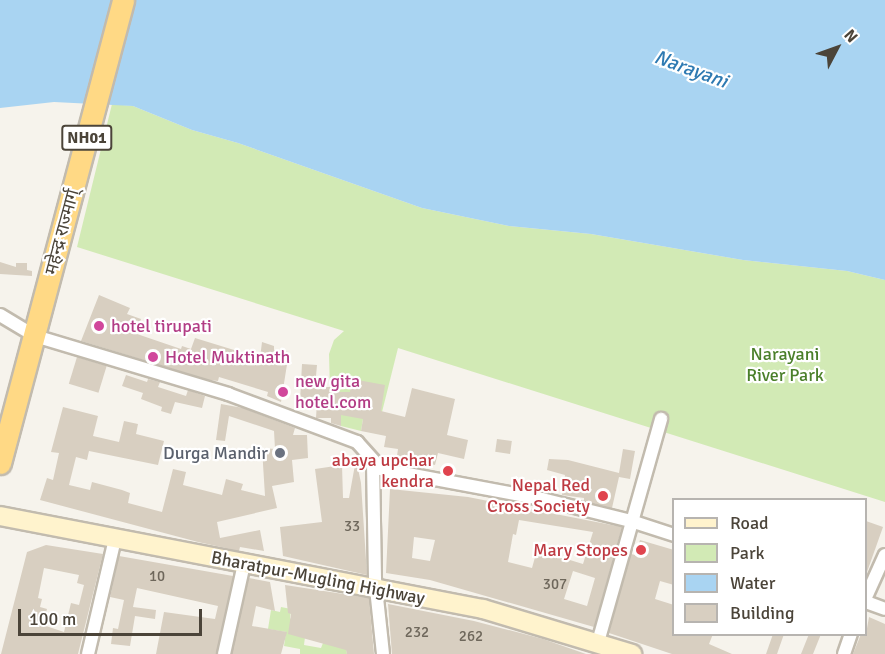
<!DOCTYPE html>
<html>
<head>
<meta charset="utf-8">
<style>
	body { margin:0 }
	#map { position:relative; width:885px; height:654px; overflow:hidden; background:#f6f3ec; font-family:Signika,"Noto Sans Devanagari",sans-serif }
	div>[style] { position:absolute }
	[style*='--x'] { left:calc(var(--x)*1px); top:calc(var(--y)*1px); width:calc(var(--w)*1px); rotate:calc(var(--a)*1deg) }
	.green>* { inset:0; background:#d2eab5 }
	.water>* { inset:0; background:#a9d4f2 }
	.building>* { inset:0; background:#d8cfc1; transform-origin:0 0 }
	.roads { filter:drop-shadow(2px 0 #c2bbae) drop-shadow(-2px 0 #c2bbae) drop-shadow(0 2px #c2bbae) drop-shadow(0 -2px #c2bbae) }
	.minor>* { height:12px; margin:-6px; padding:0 6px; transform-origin:6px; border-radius:6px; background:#fff }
	.secondary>* { height:18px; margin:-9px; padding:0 9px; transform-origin:9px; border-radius:9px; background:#fff3cd }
	.trunk>* { height:21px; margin:-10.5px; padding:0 10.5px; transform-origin:10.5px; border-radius:10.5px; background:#ffd985 }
	.dots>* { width:16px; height:16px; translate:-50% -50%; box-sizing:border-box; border:3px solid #fff; border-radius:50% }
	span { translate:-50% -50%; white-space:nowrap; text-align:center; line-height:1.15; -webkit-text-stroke:4.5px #fff; paint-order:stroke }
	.number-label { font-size:15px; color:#6e675b }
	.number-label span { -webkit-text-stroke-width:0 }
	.shield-label span { padding:2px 4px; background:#fff; border:2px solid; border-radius:4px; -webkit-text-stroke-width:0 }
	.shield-label { font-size:16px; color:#4b4439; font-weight:700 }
	.street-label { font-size:18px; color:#4b4439 }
	.hotel-label { font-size:18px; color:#b23c85 }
	.left { translate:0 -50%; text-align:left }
	.park-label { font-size:18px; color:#4a7f2a }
	.worship-label { font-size:18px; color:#5b616d }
	.right { translate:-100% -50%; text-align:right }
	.health-label { font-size:18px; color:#be3a42 }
	.water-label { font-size:20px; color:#2e7ab2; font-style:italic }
	.legend { position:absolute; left:672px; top:498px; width:195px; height:138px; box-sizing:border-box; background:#fff; border:2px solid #b7b4b0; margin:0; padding:8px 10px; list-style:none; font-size:18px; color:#4b4439 }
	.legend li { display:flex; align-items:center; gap:12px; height:30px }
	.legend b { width:30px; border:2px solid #b7b4b0 }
	.north { position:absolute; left:807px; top:18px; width:60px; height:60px; -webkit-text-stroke:4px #fff; paint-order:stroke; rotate:49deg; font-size:16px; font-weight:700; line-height:24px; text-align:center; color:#4b4439 }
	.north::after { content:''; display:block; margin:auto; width:21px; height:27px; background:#4b4439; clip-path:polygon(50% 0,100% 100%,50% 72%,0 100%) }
	.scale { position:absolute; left:18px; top:609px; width:184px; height:27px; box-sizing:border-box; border:3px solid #4b4439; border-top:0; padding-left:8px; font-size:18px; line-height:21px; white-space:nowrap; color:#4b4439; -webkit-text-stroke:4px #fff; paint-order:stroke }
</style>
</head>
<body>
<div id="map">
	<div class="green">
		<div style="clip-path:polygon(112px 104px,133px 106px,192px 130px,238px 143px,422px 208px,509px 226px,591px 234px,743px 260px,847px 271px,885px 280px,885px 502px,398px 348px,382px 412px,363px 419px,361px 431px,341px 426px,340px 392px,330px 392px,329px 354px,334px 340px,344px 331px,77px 247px)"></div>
		<div style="clip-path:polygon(281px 607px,291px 609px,290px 618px,305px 637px,304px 645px,321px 648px,323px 643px,345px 643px,347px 654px,300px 654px,300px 649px,284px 646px,286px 632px,268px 629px,271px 610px,280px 612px)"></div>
	</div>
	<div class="water">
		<div style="clip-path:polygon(0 0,885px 0,885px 280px,847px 271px,743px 260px,591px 234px,509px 226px,422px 208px,238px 143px,192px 130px,133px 106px,54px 102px,0 108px)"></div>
	</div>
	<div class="building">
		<div style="clip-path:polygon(0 262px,16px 267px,16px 263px,27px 263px,27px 270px,32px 271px,32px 276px,0 274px)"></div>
		<div style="clip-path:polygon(99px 295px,130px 308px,127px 314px,141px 319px,137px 334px,181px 349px,182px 346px,191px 349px,195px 338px,260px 358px,262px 342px,274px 346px,274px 350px,289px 352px,281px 402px,267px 396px,268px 392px,219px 377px,218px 381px,209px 380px,81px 341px)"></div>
		<div style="left:77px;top:357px;width:31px;height:28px;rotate:17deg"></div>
		<div style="clip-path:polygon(302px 364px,317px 365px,315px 387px,330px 387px,330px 392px,350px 392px,352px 379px,385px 385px,381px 411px,405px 417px,412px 388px,455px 399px,447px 435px,468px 440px,464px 459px,438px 453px,435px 465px,397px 456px,398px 449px,384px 447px,386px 436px,361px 431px,363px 419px,341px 415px,341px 426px,331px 423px,331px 418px,316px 418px,317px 402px,300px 401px)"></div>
		<div style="clip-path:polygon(126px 375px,147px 382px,148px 379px,160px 382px,158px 387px,186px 396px,188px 390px,205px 396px,202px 408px,175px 402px,171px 414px,161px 411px,162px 407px,141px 399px,143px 393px,122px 386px)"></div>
		<div style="clip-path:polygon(221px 404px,243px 408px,295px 428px,293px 435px,307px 435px,308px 458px,292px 460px,294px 482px,272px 486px,277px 508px,217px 522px,220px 538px,260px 530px,264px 551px,240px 547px,239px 551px,198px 542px,40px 500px,47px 478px,53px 480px,59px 453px,51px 452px,63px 407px,98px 416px,93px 436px,119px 442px,124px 421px,138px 424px,136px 434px,164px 441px,158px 465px,89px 451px,87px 460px,76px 457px,69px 485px,90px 490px,92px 482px,122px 490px,130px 493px,128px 503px,162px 512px,173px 469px,186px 472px,183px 485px,222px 495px,226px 479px,243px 484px,241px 490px,265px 496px,262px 448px,275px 449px,274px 431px,229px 416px,225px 441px,216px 440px)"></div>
		<div style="left:497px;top:439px;width:15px;height:13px;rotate:8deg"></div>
		<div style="clip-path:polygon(623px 449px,635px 451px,630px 479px,619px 477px,612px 508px,584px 501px,584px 498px,562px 495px,565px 475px,547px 470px,549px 459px,568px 460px,619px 473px)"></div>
		<div style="clip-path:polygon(356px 459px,361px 483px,367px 575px,283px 556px,280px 527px,322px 522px,315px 469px,342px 465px,343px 498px,349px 498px)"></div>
		<div style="clip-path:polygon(evenodd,390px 489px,468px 497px,622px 527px,594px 627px,430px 580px,386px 573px,390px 489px,519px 520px,593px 532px,583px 564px,537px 550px,532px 568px,508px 562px,513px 534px,516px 535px,519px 520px,390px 489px,414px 537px,435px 540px,430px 561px,412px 558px,414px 537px,390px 489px,573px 571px,595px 578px,587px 606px,564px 599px,573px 571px)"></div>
		<div style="clip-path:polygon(866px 521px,883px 527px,867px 572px,866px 571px)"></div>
		<div style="clip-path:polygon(640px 540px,674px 550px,674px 585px,660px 581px,655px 599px,674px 605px,674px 634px,713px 634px,709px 644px,732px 654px,672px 654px,609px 633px,631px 554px,635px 555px)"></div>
		<div style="clip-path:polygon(evenodd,46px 545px,103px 554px,78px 654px,1px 654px,27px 552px,46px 545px,44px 568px,79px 575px,77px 583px,84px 585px,79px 605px,71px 603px,64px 632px,43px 625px,47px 609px,40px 607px,42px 599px,38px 598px,44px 568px)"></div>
		<div style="clip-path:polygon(119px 556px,233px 576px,216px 654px,156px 654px,164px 612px,215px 619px,218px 606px,137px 588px,133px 607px,156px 610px,155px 619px,135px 616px,130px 646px,111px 644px,113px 628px,118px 629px,124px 600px,110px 597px)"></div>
		<div style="clip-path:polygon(249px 578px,270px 582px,275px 611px,256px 606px,252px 626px,287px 632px,281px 654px,232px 654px)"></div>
		<div style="clip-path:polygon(285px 585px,369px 598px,374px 654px,347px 654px,346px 650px,288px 634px,291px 614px,288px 613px)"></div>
		<div style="clip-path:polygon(388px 604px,474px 621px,543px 639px,586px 654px,392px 654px)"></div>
		<div style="clip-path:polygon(869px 617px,885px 624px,885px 654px,853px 654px,861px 634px,866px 634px)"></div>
		<div style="clip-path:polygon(773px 634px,784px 634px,777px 654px,766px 654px)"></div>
		<div style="clip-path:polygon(809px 634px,821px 634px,813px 654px,801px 654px)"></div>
	</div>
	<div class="roads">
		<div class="minor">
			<div style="--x:0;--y:315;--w:41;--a:31"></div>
			<div style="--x:35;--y:336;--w:202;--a:16.7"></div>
			<div style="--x:228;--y:394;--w:138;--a:20.4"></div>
			<div style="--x:357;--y:442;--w:36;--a:48"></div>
			<div style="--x:381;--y:469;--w:164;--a:10.6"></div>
			<div style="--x:542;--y:499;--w:92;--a:13.9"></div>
			<div style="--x:631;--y:521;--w:45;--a:18"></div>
			<div style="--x:373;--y:463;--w:116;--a:89"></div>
			<div style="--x:375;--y:579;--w:75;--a:83.9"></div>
			<div style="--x:866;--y:597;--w:46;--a:-65.7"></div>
			<div style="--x:866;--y:602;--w:20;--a:20"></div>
			<div style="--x:598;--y:642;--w:232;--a:-74.2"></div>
			<div style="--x:88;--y:654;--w:118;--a:-76.8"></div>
			<div style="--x:224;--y:654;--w:92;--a:-77.5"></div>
			<div style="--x:844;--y:654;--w:21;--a:-71"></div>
		</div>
		<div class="secondary">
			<div style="--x:0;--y:516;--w:492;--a:10.9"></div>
			<div style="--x:483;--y:609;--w:156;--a:16.8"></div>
		</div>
		<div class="trunk">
			<div style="--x:0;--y:463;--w:479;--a:-75.1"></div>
		</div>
	</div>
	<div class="dots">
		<div style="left:99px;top:326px;background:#d1479c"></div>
		<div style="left:153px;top:357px;background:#d1479c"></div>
		<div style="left:283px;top:392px;background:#d1479c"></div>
		<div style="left:280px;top:453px;background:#6b7280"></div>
		<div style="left:448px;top:471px;background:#e0444e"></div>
		<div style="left:603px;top:496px;background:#e0444e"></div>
		<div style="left:641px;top:550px;background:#e0444e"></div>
	</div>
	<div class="number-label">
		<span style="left:352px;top:527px">33</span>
		<span style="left:157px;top:577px">10</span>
		<span style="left:555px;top:585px">307</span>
		<span style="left:417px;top:633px">232</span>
		<span style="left:471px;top:637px">262</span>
	</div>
	<div class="shield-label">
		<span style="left:87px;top:138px">NH01</span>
	</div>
	<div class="street-label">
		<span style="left:62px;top:232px;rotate:-75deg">महेन्द्र राज्मार्ग्</span>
		<span style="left:318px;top:578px;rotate:11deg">Bharatpur-Mugling Highway</span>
	</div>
	<div class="hotel-label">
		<span class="left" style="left:111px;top:326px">hotel tirupati</span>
		<span class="left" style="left:165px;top:357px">Hotel Muktinath</span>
		<span class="left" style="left:295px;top:392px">new gita<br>hotel.com</span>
	</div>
	<div class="park-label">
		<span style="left:785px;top:365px">Narayani<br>River Park</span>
	</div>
	<div class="worship-label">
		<span class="right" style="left:268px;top:453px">Durga Mandir</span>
	</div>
	<div class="health-label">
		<span class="right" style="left:434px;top:471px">abaya upchar<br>kendra</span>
		<span class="right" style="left:590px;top:496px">Nepal Red<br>Cross Society</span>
		<span class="right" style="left:628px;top:550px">Mary Stopes</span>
	</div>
	<div class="water-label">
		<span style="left:691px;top:69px;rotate:20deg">Narayani</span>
	</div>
	<ul class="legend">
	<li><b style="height:8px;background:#fff3cd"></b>Road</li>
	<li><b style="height:16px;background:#d2eab5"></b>Park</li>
	<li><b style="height:16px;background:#a9d4f2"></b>Water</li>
	<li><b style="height:16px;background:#d8cfc1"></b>Building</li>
	</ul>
	<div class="north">N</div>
	<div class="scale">100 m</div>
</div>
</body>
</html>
